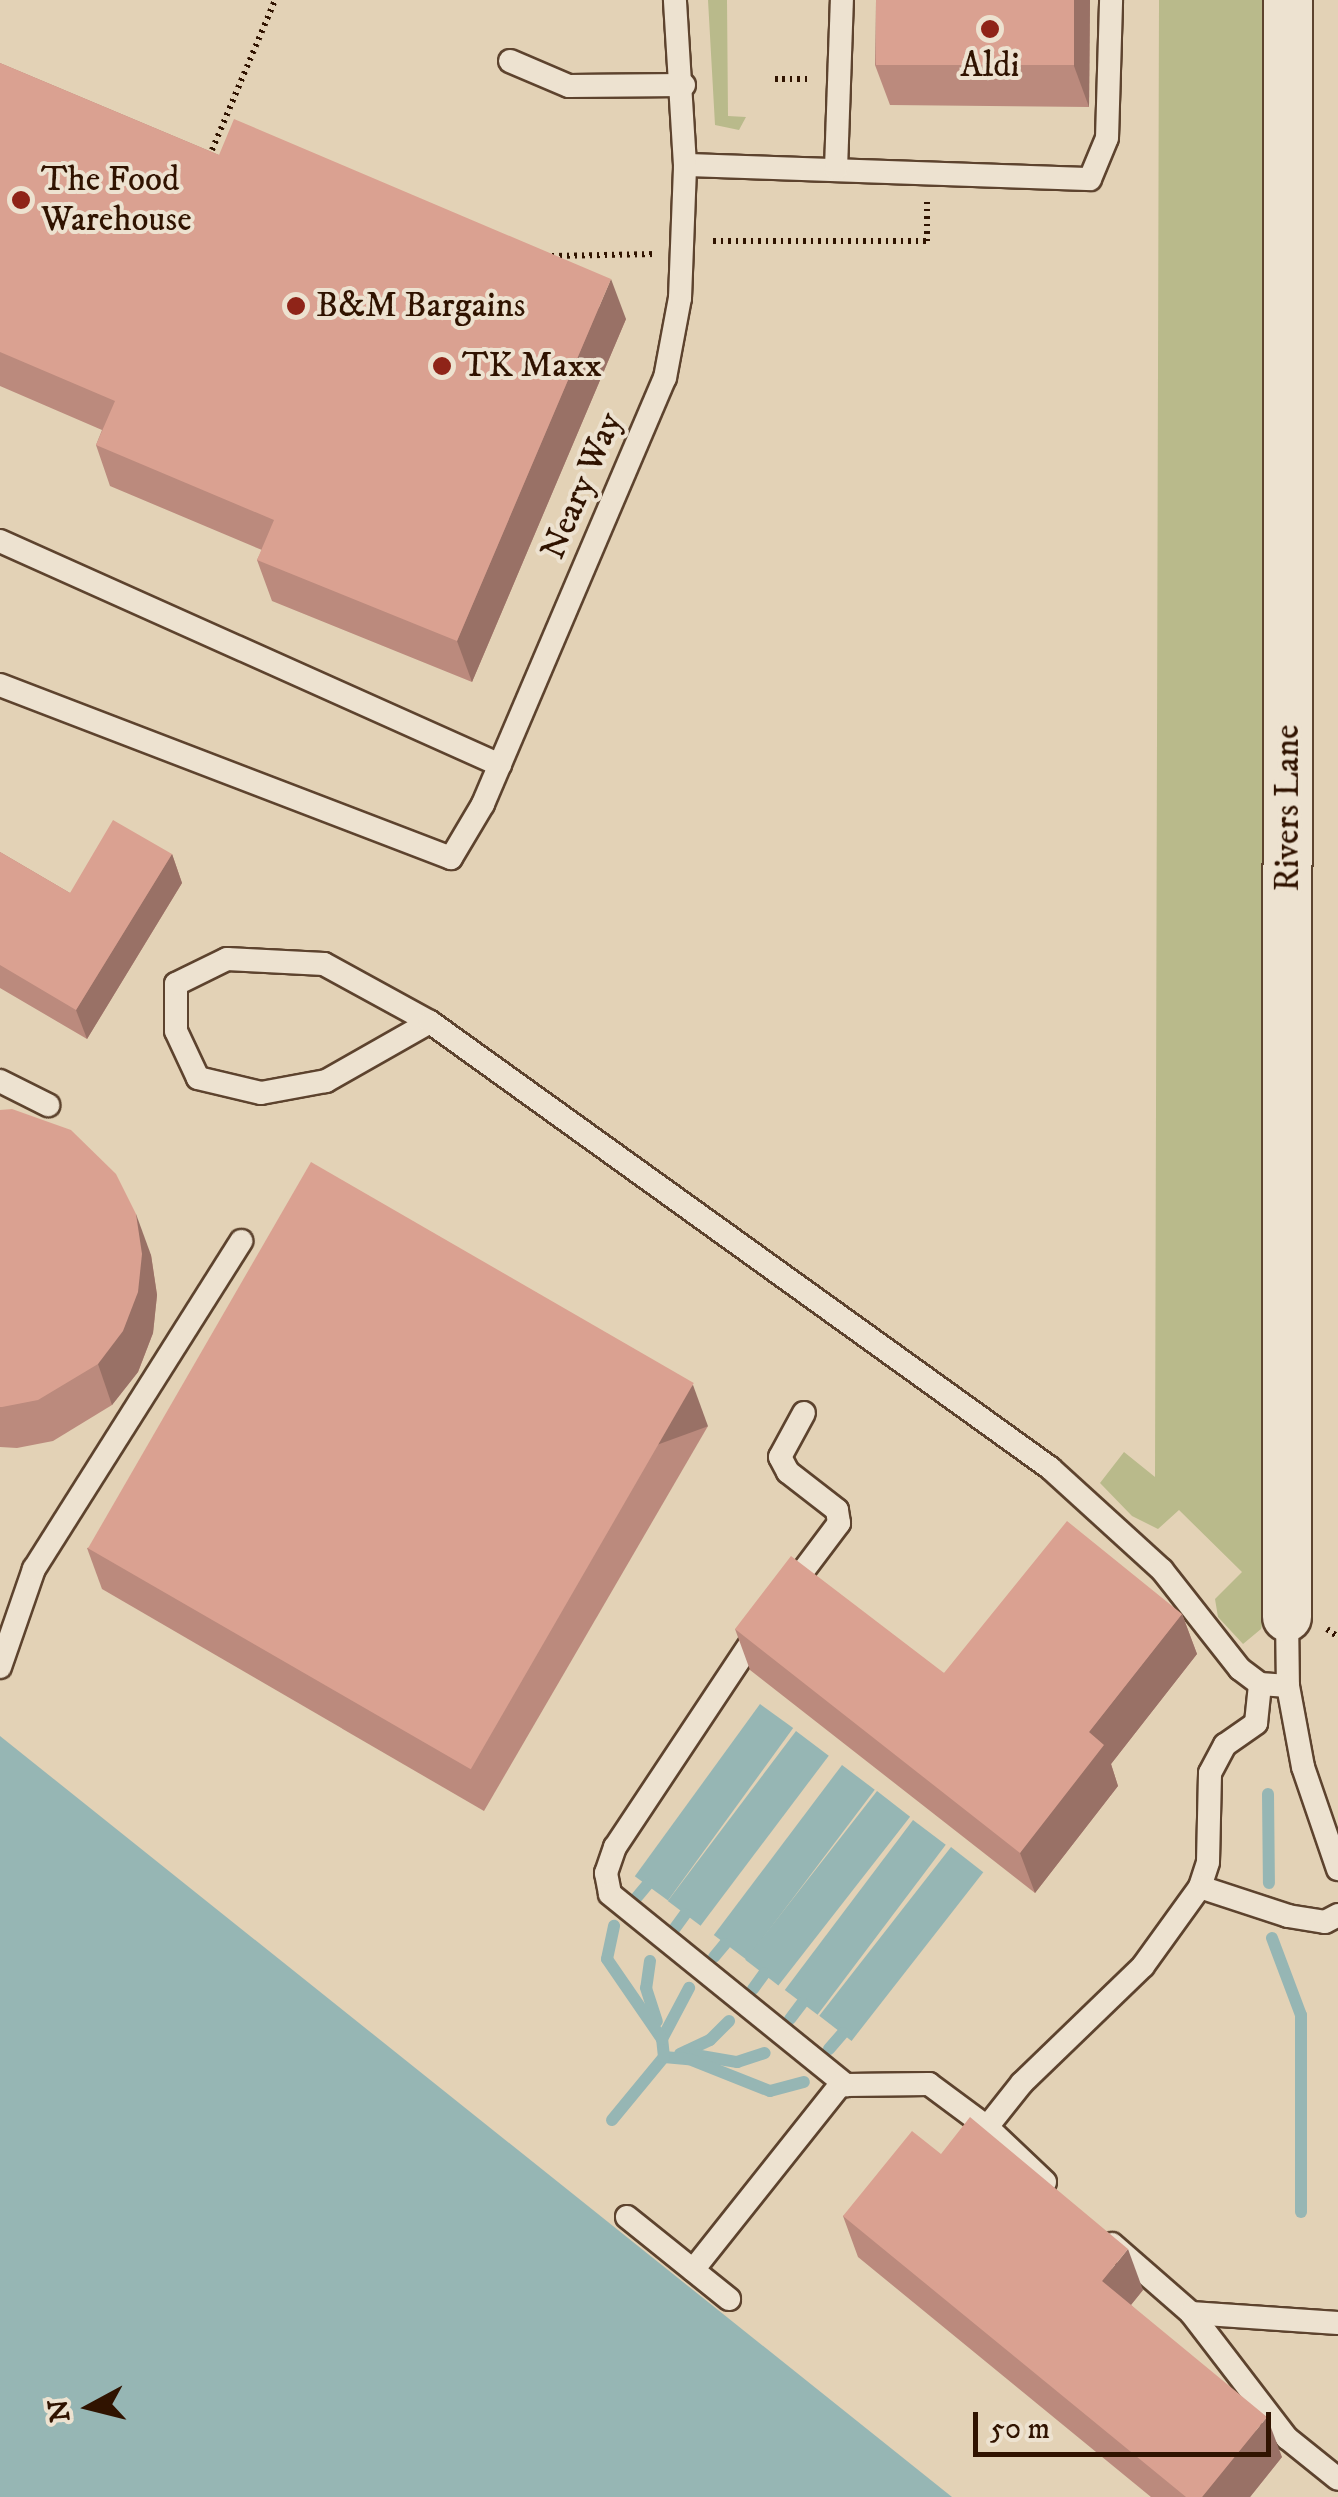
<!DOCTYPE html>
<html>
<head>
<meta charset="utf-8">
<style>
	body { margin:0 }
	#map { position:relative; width:1338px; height:2497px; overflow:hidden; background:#e3d2b6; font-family:"IM FELL DW Pica",serif }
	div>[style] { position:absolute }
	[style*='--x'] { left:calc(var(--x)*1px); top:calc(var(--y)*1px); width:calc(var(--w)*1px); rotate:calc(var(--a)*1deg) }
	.green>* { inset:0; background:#b9ba8b }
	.water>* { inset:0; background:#96b6b4; transform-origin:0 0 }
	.stream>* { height:12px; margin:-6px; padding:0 6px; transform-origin:6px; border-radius:6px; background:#96b6b4 }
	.path>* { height:6px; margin-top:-3px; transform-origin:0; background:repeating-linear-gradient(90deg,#301300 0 2.5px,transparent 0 7.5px) }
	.roads { filter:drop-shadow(2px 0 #5d432e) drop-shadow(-2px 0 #5d432e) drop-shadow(0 2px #5d432e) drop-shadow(0 -2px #5d432e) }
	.lane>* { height:22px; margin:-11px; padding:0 11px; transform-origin:11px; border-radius:11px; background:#ede2d0 }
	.street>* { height:48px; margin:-24px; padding:0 24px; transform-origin:24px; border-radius:24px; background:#ede2d0 }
	.wall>* { inset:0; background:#bb8a7d }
	.shaded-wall>* { inset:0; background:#997166; transform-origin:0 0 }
	.building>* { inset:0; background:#daa191; transform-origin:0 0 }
	.dots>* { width:28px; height:28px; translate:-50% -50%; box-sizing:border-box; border:5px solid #ede2d0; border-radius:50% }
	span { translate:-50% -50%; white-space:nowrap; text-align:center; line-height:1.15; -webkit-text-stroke:8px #ede2d0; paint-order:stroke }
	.poi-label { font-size:35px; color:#301300 }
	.left { translate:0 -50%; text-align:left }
	.street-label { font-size:35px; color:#301300 }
	.north { position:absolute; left:40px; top:2357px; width:100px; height:100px; -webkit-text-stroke:8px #ede2d0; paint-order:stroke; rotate:263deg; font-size:28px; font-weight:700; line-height:40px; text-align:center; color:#301300 }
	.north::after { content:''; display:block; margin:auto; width:35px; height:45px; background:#301300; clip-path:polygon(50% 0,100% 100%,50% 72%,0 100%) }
	.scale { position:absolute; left:973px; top:2412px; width:298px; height:45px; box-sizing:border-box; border:5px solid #301300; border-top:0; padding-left:12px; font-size:30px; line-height:35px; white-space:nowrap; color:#301300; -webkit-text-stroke:8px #ede2d0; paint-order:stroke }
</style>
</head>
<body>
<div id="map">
	<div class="green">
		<div style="clip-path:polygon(708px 0,727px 0,728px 116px,746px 117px,739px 130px,715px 125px)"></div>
		<div style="clip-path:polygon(1159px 0,1270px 0,1268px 1601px,1261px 1629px,1243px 1644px,1218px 1617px,1215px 1599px,1242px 1572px,1179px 1510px,1158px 1529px,1132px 1516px,1100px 1483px,1124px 1452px,1155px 1477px)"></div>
	</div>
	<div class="water">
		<div style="left:760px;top:1704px;width:41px;height:213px;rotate:36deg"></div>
		<div style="left:796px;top:1731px;width:41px;height:213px;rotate:37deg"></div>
		<div style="clip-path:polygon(0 1736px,952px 2497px,0 2497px)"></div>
		<div style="left:842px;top:1765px;width:41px;height:213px;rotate:37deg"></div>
		<div style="left:877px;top:1791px;width:42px;height:214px;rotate:38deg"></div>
		<div style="left:913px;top:1820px;width:41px;height:213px;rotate:37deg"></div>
		<div style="left:951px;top:1847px;width:41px;height:214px;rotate:38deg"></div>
	</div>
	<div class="stream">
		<div style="--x:1268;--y:1794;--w:89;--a:89.4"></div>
		<div style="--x:637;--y:1897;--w:16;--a:-50"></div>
		<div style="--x:675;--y:1928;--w:17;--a:-54"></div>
		<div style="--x:1272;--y:1938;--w:82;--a:69.4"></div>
		<div style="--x:1301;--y:2015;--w:197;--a:90"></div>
		<div style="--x:714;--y:1957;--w:17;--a:-50"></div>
		<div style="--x:650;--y:1961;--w:27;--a:98"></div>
		<div style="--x:646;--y:1988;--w:35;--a:72"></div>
		<div style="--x:753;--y:1989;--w:19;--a:-54"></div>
		<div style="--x:790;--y:2019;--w:20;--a:-53"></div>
		<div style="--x:662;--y:2039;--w:58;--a:-62.1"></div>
		<div style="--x:829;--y:2049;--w:21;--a:-49"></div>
		<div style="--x:680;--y:2054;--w:33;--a:-25"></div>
		<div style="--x:710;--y:2040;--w:27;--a:-45"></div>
		<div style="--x:695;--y:2055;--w:43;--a:9.5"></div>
		<div style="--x:737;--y:2062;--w:29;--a:-18"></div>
		<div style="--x:664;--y:2057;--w:25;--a:5"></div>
		<div style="--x:689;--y:2059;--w:87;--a:21.6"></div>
		<div style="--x:770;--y:2091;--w:35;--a:-15"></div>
		<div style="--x:612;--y:2120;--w:82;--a:-50.5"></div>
		<div style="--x:664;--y:2057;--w:18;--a:-96"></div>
		<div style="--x:662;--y:2039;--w:97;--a:-124.5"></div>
		<div style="--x:607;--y:1959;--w:34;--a:-78"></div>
	</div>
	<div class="path">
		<div style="--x:775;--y:79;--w:34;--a:0"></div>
		<div style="--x:212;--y:150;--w:163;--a:-67.2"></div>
		<div style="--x:713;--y:241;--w:214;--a:0"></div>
		<div style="--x:927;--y:241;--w:39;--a:-90"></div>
		<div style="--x:552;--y:256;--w:103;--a:-1.1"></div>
		<div style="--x:1327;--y:1629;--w:14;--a:36"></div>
	</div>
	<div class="roads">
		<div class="lane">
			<div style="--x:510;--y:61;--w:64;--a:23"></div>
			<div style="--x:569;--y:86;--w:115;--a:-0.5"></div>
			<div style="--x:685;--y:165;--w:405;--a:2"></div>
			<div style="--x:1090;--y:179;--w:44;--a:-67.5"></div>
			<div style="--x:1107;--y:138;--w:138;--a:-88.3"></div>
			<div style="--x:836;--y:169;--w:169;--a:-88"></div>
			<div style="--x:0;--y:541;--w:548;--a:24.13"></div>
			<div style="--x:0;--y:685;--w:483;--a:21"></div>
			<div style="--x:451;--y:858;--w:63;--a:-59.3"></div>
			<div style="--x:483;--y:804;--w:463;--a:-66.9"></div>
			<div style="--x:665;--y:378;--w:81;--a:-79.4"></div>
			<div style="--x:680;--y:298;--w:133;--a:-87.8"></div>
			<div style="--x:685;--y:165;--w:165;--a:-93.5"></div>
			<div style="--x:430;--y:1022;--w:120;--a:150.4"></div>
			<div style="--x:326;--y:1081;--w:66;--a:169.5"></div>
			<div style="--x:261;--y:1093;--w:65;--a:-166.6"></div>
			<div style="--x:198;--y:1078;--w:52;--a:-115.1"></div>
			<div style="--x:176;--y:1031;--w:47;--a:-90"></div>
			<div style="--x:176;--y:984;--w:57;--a:-26.1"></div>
			<div style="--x:227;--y:959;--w:97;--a:3"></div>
			<div style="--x:324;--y:964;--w:121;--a:28.7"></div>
			<div style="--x:430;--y:1022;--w:764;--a:35.73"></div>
			<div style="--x:1050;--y:1468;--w:151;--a:42.3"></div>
			<div style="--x:1162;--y:1570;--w:126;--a:51.8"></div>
			<div style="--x:1240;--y:1669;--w:25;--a:37"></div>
			<div style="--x:1260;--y:1684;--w:28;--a:4"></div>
			<div style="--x:0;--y:1081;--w:54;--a:26.6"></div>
			<div style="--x:788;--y:1591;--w:85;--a:-53.1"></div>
			<div style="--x:839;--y:1523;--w:13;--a:-99"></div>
			<div style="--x:837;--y:1510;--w:62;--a:-142.2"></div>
			<div style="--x:788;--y:1472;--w:17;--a:-118"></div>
			<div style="--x:780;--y:1457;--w:50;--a:-61.4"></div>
			<div style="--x:1287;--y:1617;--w:69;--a:89.2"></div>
			<div style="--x:1288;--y:1686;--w:82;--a:79.5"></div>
			<div style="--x:1303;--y:1767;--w:108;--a:71.1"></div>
			<div style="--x:760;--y:1629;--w:262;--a:123.6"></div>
			<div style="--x:615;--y:1847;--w:28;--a:109"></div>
			<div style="--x:606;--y:1873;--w:21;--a:79"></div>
			<div style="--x:610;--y:1894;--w:304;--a:39"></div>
			<div style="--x:846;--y:2085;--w:83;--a:-0.7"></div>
			<div style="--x:929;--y:2084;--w:72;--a:36.6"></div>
			<div style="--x:0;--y:1667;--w:104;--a:-70.9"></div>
			<div style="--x:34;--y:1569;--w:388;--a:-57.7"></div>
			<div style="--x:1200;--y:1887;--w:26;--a:-72"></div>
			<div style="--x:1208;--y:1862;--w:89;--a:-88.7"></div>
			<div style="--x:1210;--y:1773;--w:32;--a:-62"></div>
			<div style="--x:1225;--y:1745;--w:38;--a:-35"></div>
			<div style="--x:1256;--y:1723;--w:39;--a:-84"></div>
			<div style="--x:1045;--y:2182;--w:80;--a:-136.5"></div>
			<div style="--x:987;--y:2127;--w:56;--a:-51.5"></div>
			<div style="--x:1022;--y:2083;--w:168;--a:-44"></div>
			<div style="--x:1143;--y:1966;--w:97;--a:-54.2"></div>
			<div style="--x:1200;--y:1887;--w:93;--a:18.2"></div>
			<div style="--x:1288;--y:1916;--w:37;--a:9"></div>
			<div style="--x:1325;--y:1922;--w:15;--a:-28"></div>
			<div style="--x:627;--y:2217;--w:131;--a:38.8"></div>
			<div style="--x:1112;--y:2244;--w:105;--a:41.1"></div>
			<div style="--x:1191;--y:2313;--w:147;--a:3.9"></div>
			<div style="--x:693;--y:2270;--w:239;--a:-51.5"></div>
			<div style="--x:1191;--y:2313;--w:158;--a:52.5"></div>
			<div style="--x:1287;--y:2438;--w:65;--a:38.8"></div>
		</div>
		<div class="street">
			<div style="--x:1287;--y:1617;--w:1617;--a:-89.96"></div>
		</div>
	</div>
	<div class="wall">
		<div style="clip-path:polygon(876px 0,1090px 0,1089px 107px,890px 105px,875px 65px)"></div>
		<div style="clip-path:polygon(0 63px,219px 155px,626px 319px,472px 682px,272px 601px,257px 560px,262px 550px,110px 486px,96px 445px,102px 430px,0 386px)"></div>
		<div style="clip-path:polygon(0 852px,70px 893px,172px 854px,182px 883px,87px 1039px,0 988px)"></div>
		<div style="clip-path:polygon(0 1110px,151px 1255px,157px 1295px,153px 1333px,138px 1372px,112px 1405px,53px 1441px,17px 1448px,0 1447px)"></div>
		<div style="clip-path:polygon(708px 1426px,484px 1811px,102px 1589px,87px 1548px)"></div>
		<div style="clip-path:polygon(1182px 1614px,1197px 1654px,1111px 1764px,1118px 1786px,1035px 1893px,750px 1670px,735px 1629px,944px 1673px)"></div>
		<div style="clip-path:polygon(941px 2154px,1143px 2290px,1131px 2305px,1282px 2457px,1250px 2497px,1151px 2497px,858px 2257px,843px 2216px)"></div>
	</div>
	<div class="shaded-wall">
		<div style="clip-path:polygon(1074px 0,1090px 0,1089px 107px,1074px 66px)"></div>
		<div style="clip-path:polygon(611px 279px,626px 319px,472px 682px,457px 641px)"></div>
		<div style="clip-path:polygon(172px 854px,182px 883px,87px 1039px,76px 1010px)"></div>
		<div style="clip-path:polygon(136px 1214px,151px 1255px,157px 1295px,153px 1333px,138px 1372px,112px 1405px,98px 1364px)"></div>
		<div style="left:693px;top:1385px;width:44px;height:445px;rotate:70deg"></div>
		<div style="clip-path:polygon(1182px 1614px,1197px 1654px,1111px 1764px,1118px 1786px,1035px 1893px,1020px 1853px,1089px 1732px)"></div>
		<div style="clip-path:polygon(1128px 2249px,1143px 2290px,1117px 2322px,1102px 2281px)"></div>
		<div style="clip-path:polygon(1267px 2417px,1282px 2457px,1250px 2497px,1202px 2497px)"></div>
	</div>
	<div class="building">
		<div style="left:876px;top:0;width:198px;height:65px"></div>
		<div style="clip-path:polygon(0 63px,219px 155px,234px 119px,611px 279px,457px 641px,257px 560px,274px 520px,96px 445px,115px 401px,0 352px)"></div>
		<div style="clip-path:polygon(113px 820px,172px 854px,76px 1010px,0 965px,0 852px,70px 893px)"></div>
		<div style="clip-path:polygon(12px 1109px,71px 1130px,116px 1174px,136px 1214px,142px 1254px,138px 1292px,123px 1331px,98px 1364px,38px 1400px,2px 1407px,0 1407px,0 1110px)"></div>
		<div style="left:311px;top:1162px;width:442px;height:446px;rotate:30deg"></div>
		<div style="clip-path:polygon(1067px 1521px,1182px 1614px,1089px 1732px,1104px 1745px,1020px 1853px,735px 1629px,791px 1556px,944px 1673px)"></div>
		<div style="clip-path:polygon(970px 2117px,1128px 2249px,1102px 2281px,1267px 2417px,1202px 2497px,1186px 2497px,843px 2216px,912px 2131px,941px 2154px)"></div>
	</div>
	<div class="dots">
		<div style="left:990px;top:29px;background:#8f2418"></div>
		<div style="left:21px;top:200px;background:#8f2418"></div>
		<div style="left:296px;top:306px;background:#8f2418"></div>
		<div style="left:442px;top:366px;background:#8f2418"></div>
	</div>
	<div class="poi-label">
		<span style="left:990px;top:66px">Aldi</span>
		<span class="left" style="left:41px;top:200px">The Food<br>Warehouse</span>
		<span class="left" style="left:316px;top:306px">B&amp;M Bargains</span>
		<span class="left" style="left:462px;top:366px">TK Maxx</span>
	</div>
	<div class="street-label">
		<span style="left:582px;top:486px;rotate:-67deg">Neary Way</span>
		<span style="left:1288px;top:808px;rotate:-90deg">Rivers Lane</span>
	</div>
	<div class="north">N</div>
	<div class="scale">50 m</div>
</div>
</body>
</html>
